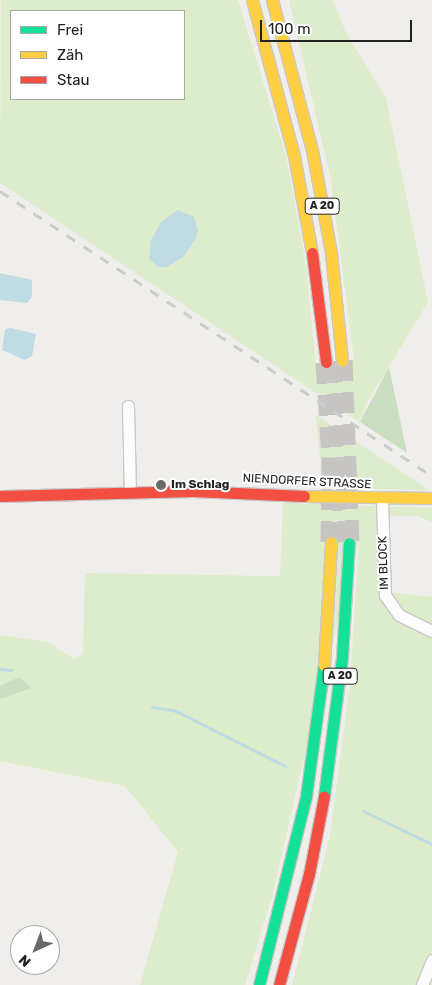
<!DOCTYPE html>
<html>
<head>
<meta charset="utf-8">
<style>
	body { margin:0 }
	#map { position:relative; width:432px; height:985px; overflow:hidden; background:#f0eeeb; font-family:Rubik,sans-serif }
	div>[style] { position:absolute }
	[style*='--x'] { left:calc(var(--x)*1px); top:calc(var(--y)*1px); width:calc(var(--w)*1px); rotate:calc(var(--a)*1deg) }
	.grass>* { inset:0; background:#ddeccb }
	.forest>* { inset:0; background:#cbdec1 }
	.water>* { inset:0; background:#bfdbe3 }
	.stream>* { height:3px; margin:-1.5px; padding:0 1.5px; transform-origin:1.5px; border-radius:1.5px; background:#bfdbe3 }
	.highway-tunnel>* { height:21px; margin-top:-10.5px; transform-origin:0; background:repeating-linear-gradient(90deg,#c7c5c3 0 21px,transparent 0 32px) }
	.roads { filter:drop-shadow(1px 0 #c9c8c7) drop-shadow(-1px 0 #c9c8c7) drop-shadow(0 1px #c9c8c7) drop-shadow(0 -1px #c9c8c7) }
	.street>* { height:11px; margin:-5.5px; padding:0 5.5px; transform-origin:5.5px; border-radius:5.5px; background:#fdfcfc }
	.fast>* { height:11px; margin:-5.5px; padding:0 5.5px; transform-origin:5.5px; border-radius:5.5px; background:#16e098 }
	.slow>* { height:11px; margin:-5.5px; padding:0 5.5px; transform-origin:5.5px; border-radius:5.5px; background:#ffcf43 }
	.jam>* { height:11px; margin:-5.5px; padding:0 5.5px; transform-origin:5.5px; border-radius:5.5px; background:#f24e42 }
	.rail>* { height:3px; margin-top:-1.5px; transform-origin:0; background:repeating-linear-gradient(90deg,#ccc 0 10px,transparent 0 20px) }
	.dots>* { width:14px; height:14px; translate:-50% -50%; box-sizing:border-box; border:2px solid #fff; border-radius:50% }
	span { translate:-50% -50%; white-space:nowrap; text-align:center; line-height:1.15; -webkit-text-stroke:4px #fff; paint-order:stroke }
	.shield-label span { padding:1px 4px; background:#fff; border:1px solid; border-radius:4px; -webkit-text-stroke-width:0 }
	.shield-label { font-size:11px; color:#222; font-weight:700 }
	.street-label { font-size:12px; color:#222 }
	.poi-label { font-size:12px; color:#222; font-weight:700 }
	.left { translate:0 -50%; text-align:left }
	.legend { position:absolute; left:10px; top:10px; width:175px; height:90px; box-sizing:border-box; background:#fff; border:1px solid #a7a7a7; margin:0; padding:6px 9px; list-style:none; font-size:15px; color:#222 }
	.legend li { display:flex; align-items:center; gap:10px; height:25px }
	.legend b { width:25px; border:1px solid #a7a7a7 }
	.north { position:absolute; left:10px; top:925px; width:50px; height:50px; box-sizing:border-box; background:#fff; border:1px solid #a7a7a7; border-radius:50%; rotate:223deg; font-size:14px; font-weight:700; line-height:20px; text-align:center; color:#222 }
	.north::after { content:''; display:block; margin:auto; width:18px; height:22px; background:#6a6968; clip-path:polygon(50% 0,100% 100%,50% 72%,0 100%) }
	.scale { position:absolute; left:260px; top:20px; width:152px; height:22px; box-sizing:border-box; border:2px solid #222; border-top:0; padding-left:6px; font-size:15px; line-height:18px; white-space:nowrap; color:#222; -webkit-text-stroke:4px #fff; paint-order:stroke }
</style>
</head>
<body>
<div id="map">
	<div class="grass">
		<div style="clip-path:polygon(evenodd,1px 0,238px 0,286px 156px,305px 259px,316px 363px,354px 360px,331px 180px,289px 0,333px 0,346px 33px,386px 98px,428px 302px,367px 403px,360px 422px,0 183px,1px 0,11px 11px,184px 11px,184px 99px,11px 99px,11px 11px)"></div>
		<div style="clip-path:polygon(316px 415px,429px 490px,323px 488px)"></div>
		<div style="clip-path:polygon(283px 503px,432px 508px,432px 522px,418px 516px,377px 516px,378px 591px,432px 597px,432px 985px,292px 985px,330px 836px,350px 683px,359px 541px,311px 726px,273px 894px,245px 985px,140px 985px,178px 852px,125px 786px,0 761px,0 699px,31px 687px,19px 677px,0 686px,0 635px,48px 642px,74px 659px,83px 654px,85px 573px,280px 576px)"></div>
	</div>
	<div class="forest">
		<div style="clip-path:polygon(389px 367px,407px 453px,360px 422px)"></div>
		<div style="clip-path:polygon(19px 677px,32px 688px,0 699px,0 686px)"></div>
	</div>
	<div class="water">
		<div style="clip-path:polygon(178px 210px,194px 217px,198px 231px,196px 238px,184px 256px,167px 267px,158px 267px,149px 259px,151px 240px,162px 221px)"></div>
		<div style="clip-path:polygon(0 273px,32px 280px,32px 297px,27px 303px,0 300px)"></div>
		<div style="clip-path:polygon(11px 328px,36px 334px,32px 356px,25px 360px,2px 350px,5px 329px)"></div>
	</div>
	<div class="stream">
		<div style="--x:0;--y:669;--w:11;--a:5"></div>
		<div style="--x:152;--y:707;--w:24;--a:9"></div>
		<div style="--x:176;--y:711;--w:122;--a:26.8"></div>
		<div style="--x:363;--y:811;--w:76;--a:25.6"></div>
	</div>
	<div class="highway-tunnel">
		<div style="--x:342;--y:360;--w:183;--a:87.8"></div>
		<div style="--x:326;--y:362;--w:95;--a:86.4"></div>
		<div style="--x:332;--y:457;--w:85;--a:90.7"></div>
	</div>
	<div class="roads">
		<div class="street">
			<div style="--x:128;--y:406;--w:86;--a:88.7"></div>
			<div style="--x:382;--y:499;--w:96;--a:88.2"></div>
			<div style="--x:385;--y:595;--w:24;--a:55"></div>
			<div style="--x:399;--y:615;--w:37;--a:26"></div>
			<div style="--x:422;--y:985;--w:27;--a:-68"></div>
		</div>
		<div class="fast">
			<div style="--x:324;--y:796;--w:140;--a:-82.6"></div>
			<div style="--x:342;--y:657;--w:114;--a:-86.5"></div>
			<div style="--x:259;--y:985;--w:195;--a:-76"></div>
			<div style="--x:306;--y:796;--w:132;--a:-82.2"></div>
		</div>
		<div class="slow">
			<div style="--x:252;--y:0;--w:162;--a:74.9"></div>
			<div style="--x:294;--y:156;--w:99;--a:79.5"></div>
			<div style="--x:272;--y:0;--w:155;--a:75.1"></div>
			<div style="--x:312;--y:150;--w:105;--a:79.5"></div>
			<div style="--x:331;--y:253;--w:108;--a:84.1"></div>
			<div style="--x:304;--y:496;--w:128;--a:0.9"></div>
			<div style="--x:324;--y:665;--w:123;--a:-86.7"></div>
		</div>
		<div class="jam">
			<div style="--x:312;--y:253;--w:110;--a:82.7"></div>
			<div style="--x:0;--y:496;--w:193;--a:-1.5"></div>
			<div style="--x:193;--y:491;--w:111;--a:2.6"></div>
			<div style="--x:279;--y:985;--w:115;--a:-74.9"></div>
			<div style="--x:309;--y:874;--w:79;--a:-79.1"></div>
		</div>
	</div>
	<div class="rail">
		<div style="--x:0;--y:191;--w:518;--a:33.41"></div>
	</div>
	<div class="dots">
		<div style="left:161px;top:485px;background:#6a6968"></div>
	</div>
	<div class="shield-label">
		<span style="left:322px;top:206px">A 20</span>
		<span style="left:340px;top:676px">A 20</span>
	</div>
	<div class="street-label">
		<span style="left:307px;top:482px;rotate:3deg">NIENDORFER STRASSE</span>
		<span style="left:384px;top:563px;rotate:-92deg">IM BLOCK</span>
	</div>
	<div class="poi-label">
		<span class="left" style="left:171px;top:485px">Im Schlag</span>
	</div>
	<ul class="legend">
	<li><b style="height:6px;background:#16e098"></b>Frei</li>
	<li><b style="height:6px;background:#ffcf43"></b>Zäh</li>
	<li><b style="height:6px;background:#f24e42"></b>Stau</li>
	</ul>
	<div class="north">N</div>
	<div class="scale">100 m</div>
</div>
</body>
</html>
